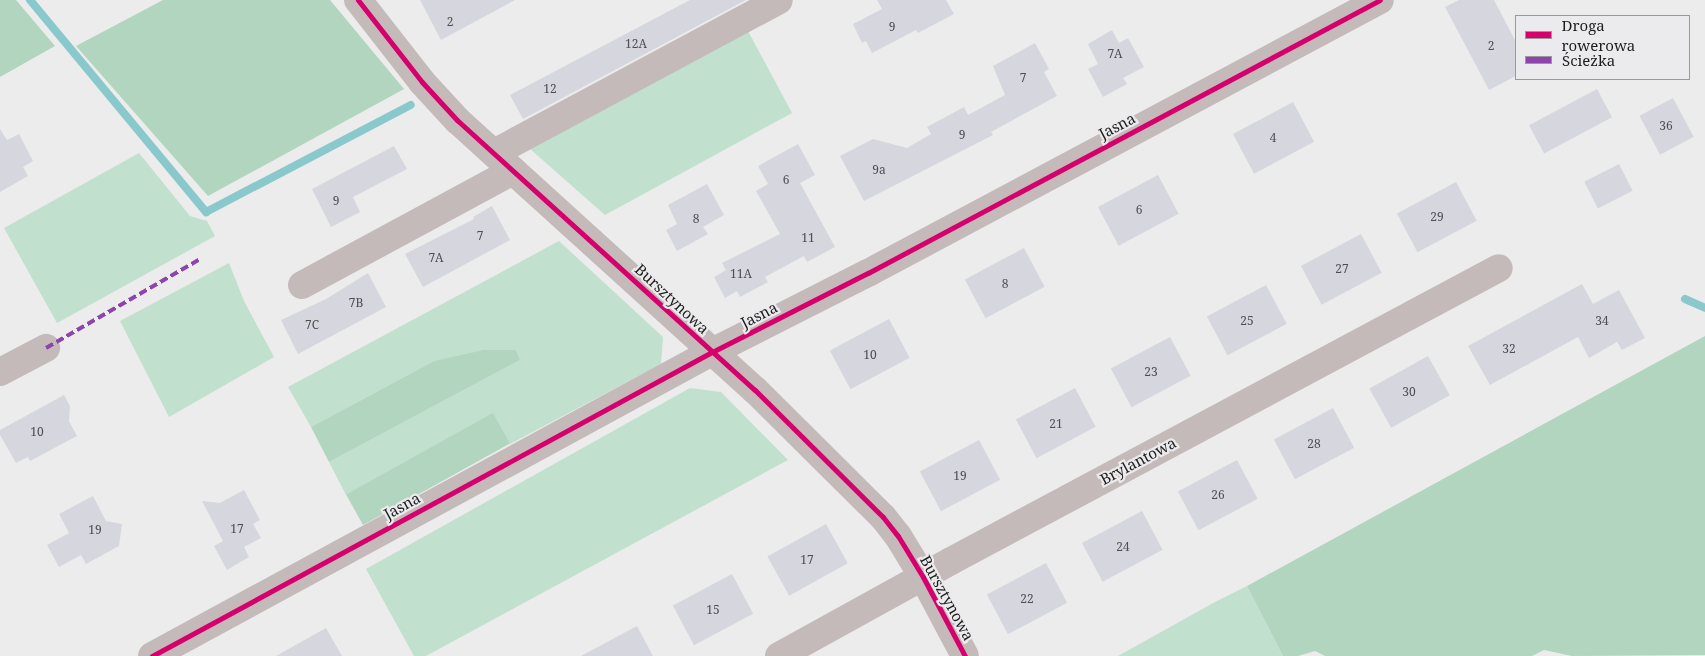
<!DOCTYPE html>
<html>
<head>
<meta charset="utf-8">
<style>
	body { margin:0 }
	#map { position:relative; width:1705px; height:656px; overflow:hidden; background:#ececec; font-family:"Noto Serif",serif }
	div>[style] { position:absolute }
	[style*='--x'] { left:calc(var(--x)*1px); top:calc(var(--y)*1px); width:calc(var(--w)*1px); rotate:calc(var(--a)*1deg) }
	.green>* { inset:0; background:#c1e0cd }
	.forest>* { inset:0; background:#b2d5bf; transform-origin:0 0 }
	.stream>* { height:8px; margin:-4px; padding:0 4px; transform-origin:4px; border-radius:4px; background:#89c9cc }
	.building>* { inset:0; background:#d6d7de; transform-origin:0 0 }
	.minor>* { height:28px; margin:-14px; padding:0 14px; transform-origin:14px; border-radius:14px; background:#c4baba }
	.quiet>* { height:4px; margin-top:-2px; transform-origin:0; background:repeating-linear-gradient(90deg,#8e44ad 0 8px,transparent 0 12px) }
	.cycleway>* { height:5px; margin:-2.5px; padding:0 2.5px; transform-origin:2.5px; border-radius:2.5px; background:#d6006c }
	span { translate:-50% -50%; white-space:nowrap; text-align:center; line-height:1.15; -webkit-text-stroke:4.5px #ebebed; paint-order:stroke }
	.number-label { font-size:12px; color:#4e4e51 }
	.number-label span { -webkit-text-stroke-width:0 }
	.street-label { font-size:15px; color:#1d1d1e }
	.legend { position:absolute; left:1515px; top:15px; width:175px; height:65px; box-sizing:border-box; background:#ebebed; border:1px solid #99999a; margin:0; padding:6px 9px; list-style:none; font-size:15px; color:#1d1d1e }
	.legend li { display:flex; align-items:center; gap:10px; height:25px }
	.legend b { width:25px; border:1px solid #99999a }
</style>
</head>
<body>
<div id="map">
	<div class="green">
		<div style="clip-path:polygon(748px 31px,792px 113px,605px 215px,529px 148px)"></div>
		<div style="clip-path:polygon(139px 153px,190px 216px,207px 221px,215px 236px,57px 323px,4px 228px)"></div>
		<div style="clip-path:polygon(559px 241px,663px 337px,661px 364px,510px 444px,493px 414px,346px 495px,329px 462px,520px 360px,516px 350px,434px 361px,311px 427px,288px 387px)"></div>
		<div style="clip-path:polygon(229px 263px,244px 301px,274px 357px,169px 417px,120px 321px)"></div>
		<div style="clip-path:polygon(690px 388px,721px 392px,788px 460px,426px 656px,414px 656px,366px 569px)"></div>
		<div style="clip-path:polygon(1247px 586px,1283px 656px,1118px 656px,1215px 602px)"></div>
	</div>
	<div class="forest">
		<div style="clip-path:polygon(0 0,16px 0,55px 46px,0 77px)"></div>
		<div style="clip-path:polygon(163px 0,330px 0,404px 89px,208px 196px,76px 46px)"></div>
		<div style="clip-path:polygon(1705px 336px,1705px 655px,1572px 656px,1544px 650px,1532px 656px,1325px 656px,1315px 651px,1298px 656px,1283px 656px,1247px 586px)"></div>
		<div style="clip-path:polygon(484px 350px,516px 350px,520px 360px,329px 462px,311px 427px,434px 361px)"></div>
		<div style="left:493px;top:413px;width:35px;height:168px;rotate:61deg"></div>
	</div>
	<div class="stream">
		<div style="--x:30;--y:0;--w:276;--a:50.3"></div>
		<div style="--x:206;--y:212;--w:231;--a:-27.6"></div>
		<div style="--x:1685;--y:299;--w:22;--a:24"></div>
	</div>
	<div class="building">
		<div style="clip-path:polygon(420px 0,515px 0,441px 40px)"></div>
		<div style="clip-path:polygon(690px 0,746px 0,523px 119px,510px 95px)"></div>
		<div style="clip-path:polygon(877px 0,946px 0,954px 14px,918px 33px,916px 30px,872px 53px,866px 41px,862px 43px,853px 24px,882px 9px)"></div>
		<div style="clip-path:polygon(1459px 0,1494px 0,1516px 42px,1516px 76px,1489px 90px,1445px 7px)"></div>
		<div style="clip-path:polygon(1112px 30px,1119px 43px,1128px 38px,1144px 67px,1123px 78px,1127px 84px,1103px 97px,1088px 69px,1098px 64px,1088px 44px)"></div>
		<div style="clip-path:polygon(1035px 43px,1049px 69px,1044px 72px,1057px 96px,991px 132px,993px 135px,864px 201px,840px 156px,873px 139px,907px 148px,931px 134px,927px 127px,964px 107px,968px 115px,1005px 95px,993px 66px)"></div>
		<div style="left:1597px;top:89px;width:32px;height:77px;rotate:62deg"></div>
		<div style="left:1673px;top:98px;width:44px;height:38px;rotate:62deg"></div>
		<div style="left:1293px;top:102px;width:45px;height:68px;rotate:62deg"></div>
		<div style="clip-path:polygon(0 129px,7px 140px,19px 134px,33px 161px,23px 167px,28px 176px,0 192px)"></div>
		<div style="clip-path:polygon(798px 144px,815px 175px,800px 183px,835px 247px,807px 262px,804px 256px,765px 277px,768px 282px,740px 297px,737px 291px,725px 298px,714px 277px,726px 270px,722px 263px,780px 234px,756px 191px,768px 184px,758px 166px)"></div>
		<div style="clip-path:polygon(394px 146px,407px 169px,353px 197px,360px 212px,331px 227px,312px 189px)"></div>
		<div style="left:1619px;top:164px;width:30px;height:39px;rotate:63deg"></div>
		<div style="left:1158px;top:175px;width:44px;height:68px;rotate:62deg"></div>
		<div style="left:1456px;top:182px;width:44px;height:67px;rotate:62deg"></div>
		<div style="clip-path:polygon(707px 184px,724px 215px,703px 227px,708px 234px,677px 251px,666px 230px,677px 224px,668px 205px)"></div>
		<div style="clip-path:polygon(492px 206px,510px 240px,423px 287px,405px 254px,474px 219px,473px 217px)"></div>
		<div style="left:1361px;top:234px;width:44px;height:68px;rotate:62deg"></div>
		<div style="left:1024px;top:248px;width:44px;height:67px;rotate:62deg"></div>
		<div style="clip-path:polygon(368px 273px,386px 307px,298px 354px,281px 320px,326px 299px)"></div>
		<div style="clip-path:polygon(1582px 284px,1593px 304px,1619px 290px,1645px 338px,1622px 350px,1617px 342px,1589px 358px,1578px 337px,1490px 385px,1468px 346px)"></div>
		<div style="left:1266px;top:285px;width:44px;height:67px;rotate:62deg"></div>
		<div style="left:889px;top:319px;width:44px;height:67px;rotate:62deg"></div>
		<div style="left:1170px;top:337px;width:44px;height:67px;rotate:62deg"></div>
		<div style="left:1428px;top:356px;width:45px;height:67px;rotate:61deg"></div>
		<div style="left:1075px;top:388px;width:44px;height:67px;rotate:62deg"></div>
		<div style="clip-path:polygon(64px 395px,70px 406px,69px 421px,77px 436px,30px 461px,28px 457px,16px 463px,0 435px,0 430px)"></div>
		<div style="left:1333px;top:408px;width:45px;height:67px;rotate:62deg"></div>
		<div style="left:979px;top:440px;width:45px;height:67px;rotate:62deg"></div>
		<div style="left:1237px;top:460px;width:44px;height:67px;rotate:62deg"></div>
		<div style="clip-path:polygon(244px 490px,260px 520px,253px 524px,261px 538px,244px 547px,249px 557px,227px 570px,214px 546px,223px 541px,202px 501px,220px 503px)"></div>
		<div style="clip-path:polygon(93px 496px,106px 521px,122px 524px,119px 546px,86px 564px,81px 555px,59px 567px,47px 545px,69px 533px,59px 514px)"></div>
		<div style="left:1142px;top:511px;width:44px;height:68px;rotate:62deg"></div>
		<div style="left:826px;top:524px;width:45px;height:67px;rotate:61deg"></div>
		<div style="left:1046px;top:563px;width:45px;height:67px;rotate:62deg"></div>
		<div style="left:732px;top:574px;width:45px;height:67px;rotate:62deg"></div>
		<div style="clip-path:polygon(637px 626px,653px 656px,581px 656px)"></div>
		<div style="clip-path:polygon(326px 628px,342px 656px,276px 656px)"></div>
	</div>
	<div class="minor">
		<div style="--x:358;--y:0;--w:104;--a:52"></div>
		<div style="--x:422;--y:82;--w:52;--a:47.4"></div>
		<div style="--x:457;--y:120;--w:402;--a:42.2"></div>
		<div style="--x:755;--y:390;--w:180;--a:44.8"></div>
		<div style="--x:883;--y:517;--w:24;--a:52"></div>
		<div style="--x:898;--y:536;--w:48;--a:58.6"></div>
		<div style="--x:923;--y:577;--w:89;--a:62"></div>
		<div style="--x:494;--y:153;--w:323;--a:-28.2"></div>
		<div style="--x:302;--y:285;--w:240;--a:-28.4"></div>
		<div style="--x:0;--y:372;--w:52;--a:-27.6"></div>
		<div style="--x:152;--y:656;--w:637;--a:-28.5"></div>
		<div style="--x:712;--y:352;--w:175;--a:-26.9"></div>
		<div style="--x:868;--y:273;--w:580;--a:-28.07"></div>
		<div style="--x:779;--y:656;--w:196;--a:-28.9"></div>
		<div style="--x:951;--y:561;--w:621;--a:-28.13"></div>
	</div>
	<div class="quiet">
		<div style="--x:46;--y:348;--w:178;--a:-30"></div>
	</div>
	<div class="cycleway">
		<div style="--x:358;--y:0;--w:104;--a:52"></div>
		<div style="--x:422;--y:82;--w:52;--a:47.4"></div>
		<div style="--x:457;--y:120;--w:402;--a:42.2"></div>
		<div style="--x:755;--y:390;--w:180;--a:44.8"></div>
		<div style="--x:883;--y:517;--w:24;--a:52"></div>
		<div style="--x:898;--y:536;--w:48;--a:58.6"></div>
		<div style="--x:923;--y:577;--w:89;--a:62"></div>
		<div style="--x:152;--y:656;--w:637;--a:-28.5"></div>
		<div style="--x:712;--y:352;--w:175;--a:-26.9"></div>
		<div style="--x:868;--y:273;--w:580;--a:-28.07"></div>
	</div>
	<div class="number-label">
		<span style="left:450px;top:22px">2</span>
		<span style="left:892px;top:27px">9</span>
		<span style="left:636px;top:44px">12A</span>
		<span style="left:1491px;top:46px">2</span>
		<span style="left:1115px;top:54px">7A</span>
		<span style="left:1023px;top:78px">7</span>
		<span style="left:550px;top:89px">12</span>
		<span style="left:1666px;top:126px">36</span>
		<span style="left:962px;top:135px">9</span>
		<span style="left:1273px;top:138px">4</span>
		<span style="left:879px;top:170px">9a</span>
		<span style="left:786px;top:180px">6</span>
		<span style="left:336px;top:201px">9</span>
		<span style="left:1139px;top:210px">6</span>
		<span style="left:1437px;top:217px">29</span>
		<span style="left:696px;top:219px">8</span>
		<span style="left:480px;top:236px">7</span>
		<span style="left:808px;top:238px">11</span>
		<span style="left:436px;top:258px">7A</span>
		<span style="left:1342px;top:269px">27</span>
		<span style="left:741px;top:274px">11A</span>
		<span style="left:1005px;top:284px">8</span>
		<span style="left:356px;top:303px">7B</span>
		<span style="left:1247px;top:321px">25</span>
		<span style="left:1602px;top:321px">34</span>
		<span style="left:312px;top:325px">7C</span>
		<span style="left:1509px;top:349px">32</span>
		<span style="left:870px;top:355px">10</span>
		<span style="left:1151px;top:372px">23</span>
		<span style="left:1409px;top:392px">30</span>
		<span style="left:1056px;top:424px">21</span>
		<span style="left:37px;top:432px">10</span>
		<span style="left:1314px;top:444px">28</span>
		<span style="left:960px;top:476px">19</span>
		<span style="left:1218px;top:495px">26</span>
		<span style="left:237px;top:529px">17</span>
		<span style="left:95px;top:530px">19</span>
		<span style="left:1123px;top:547px">24</span>
		<span style="left:807px;top:560px">17</span>
		<span style="left:1027px;top:599px">22</span>
		<span style="left:713px;top:610px">15</span>
	</div>
	<div class="street-label">
		<span style="left:1117px;top:126px;rotate:-28deg">Jasna</span>
		<span style="left:672px;top:299px;rotate:43deg">Bursztynowa</span>
		<span style="left:759px;top:315px;rotate:-27deg">Jasna</span>
		<span style="left:1138px;top:461px;rotate:-28deg">Brylantowa</span>
		<span style="left:402px;top:506px;rotate:-29deg">Jasna</span>
		<span style="left:947px;top:598px;rotate:61deg">Bursztynowa</span>
	</div>
	<ul class="legend">
	<li><b style="height:6px;background:#d6006c"></b>Droga rowerowa</li>
	<li><b style="height:6px;background:#8e44ad"></b>Ścieżka</li>
	</ul>
</div>
</body>
</html>
